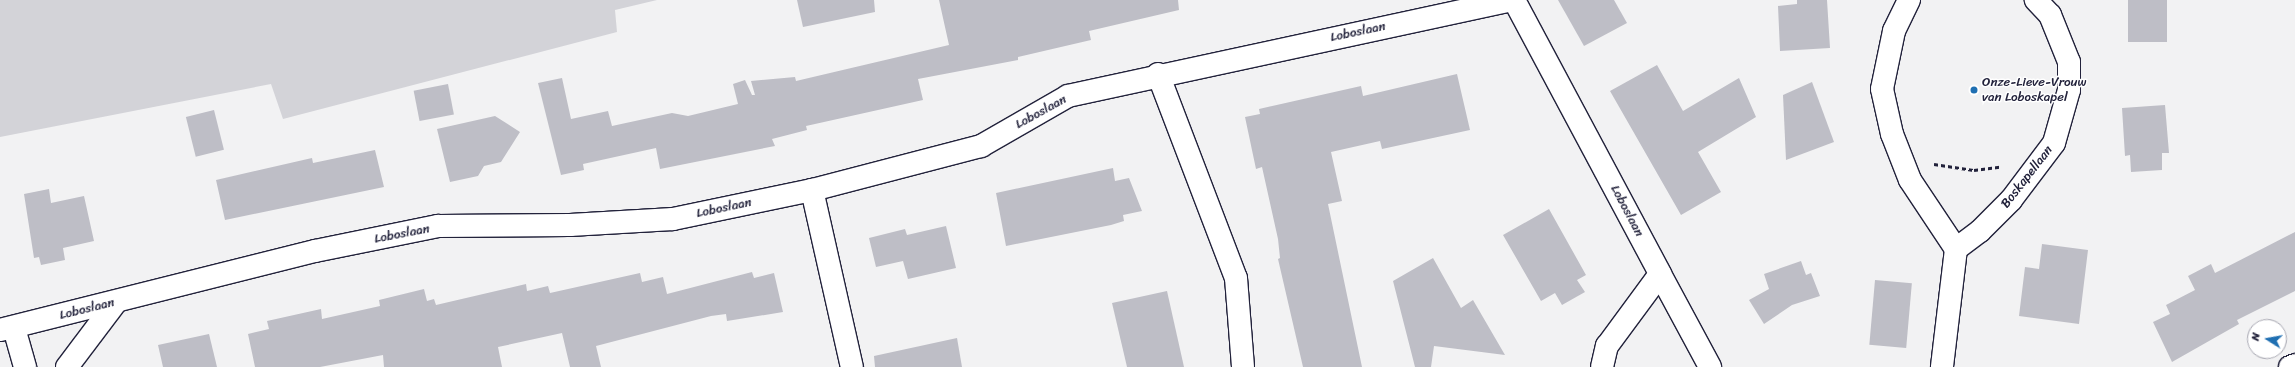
<!DOCTYPE html>
<html>
<head>
<meta charset="utf-8">
<style>
	body { margin:0 }
	#map { position:relative; width:2295px; height:367px; overflow:hidden; background:#f2f2f3; font-family:Sriracha,sans-serif }
	div>[style] { position:absolute }
	[style*='--x'] { left:calc(var(--x)*1px); top:calc(var(--y)*1px); width:calc(var(--w)*1px); rotate:calc(var(--a)*1deg) }
	.green>* { inset:0; background:#d3d3d8 }
	.building>* { inset:0; background:#bebec6; transform-origin:0 0 }
	.path>* { height:2.5px; margin-top:-1.25px; transform-origin:0; background:repeating-linear-gradient(90deg,#22223b 0 4px,transparent 0 7px) }
	.roads { filter:drop-shadow(1px 0 #22223b) drop-shadow(-1px 0 #22223b) drop-shadow(0 1px #22223b) drop-shadow(0 -1px #22223b) }
	.street>* { height:22px; margin:-11px; padding:0 11px; transform-origin:11px; border-radius:11px; background:#fff }
	.dots>* { width:11px; height:11px; translate:-50% -50%; box-sizing:border-box; border:2px solid #fff; border-radius:50% }
	span { translate:-50% -50%; white-space:nowrap; text-align:center; line-height:1.15; -webkit-text-stroke:3px #fff; paint-order:stroke }
	.street-label { font-size:13px; color:#22223b }
	.poi-label { font-size:13px; color:#22223b }
	.left { translate:0 -50%; text-align:left }
	.north { position:absolute; left:2247px; top:319px; width:40px; height:40px; box-sizing:border-box; background:#fff; border:1px solid #a7a7b1; border-radius:50%; rotate:281deg; font-size:11px; font-weight:700; line-height:16px; text-align:center; color:#22223b }
	.north::after { content:''; display:block; margin:auto; width:14px; height:18px; background:#1f6fb2; clip-path:polygon(50% 0,100% 100%,50% 72%,0 100%) }
</style>
</head>
<body>
<div id="map">
	<div class="green">
		<div style="clip-path:polygon(0 0,657px 0,615px 10px,617px 32px,283px 119px,271px 84px,0 137px)"></div>
	</div>
	<div class="building">
		<div style="clip-path:polygon(797px 0,874px 0,875px 12px,803px 27px)"></div>
		<div style="clip-path:polygon(939px 0,1178px 0,1179px 10px,1089px 31px,1091px 40px,1018px 57px,1018px 60px,918px 79px,923px 100px,806px 126px,807px 130px,772px 139px,775px 146px,660px 169px,656px 148px,583px 164px,584px 170px,561px 175px,538px 83px,562px 78px,571px 119px,608px 111px,612px 126px,672px 113px,688px 116px,738px 104px,733px 84px,745px 80px,752px 95px,755px 95px,751px 81px,795px 77px,796px 81px,949px 45px)"></div>
		<div style="clip-path:polygon(1558px 0,1614px 0,1627px 23px,1584px 46px)"></div>
		<div style="clip-path:polygon(1797px 0,1827px 0,1830px 48px,1780px 51px,1778px 6px,1797px 4px)"></div>
		<div style="left:2128px;top:0;width:39px;height:42px"></div>
		<div style="clip-path:polygon(1657px 65px,1683px 111px,1739px 78px,1756px 117px,1698px 152px,1721px 192px,1681px 215px,1610px 91px)"></div>
		<div style="clip-path:polygon(1457px 74px,1470px 130px,1382px 149px,1380px 141px,1331px 152px,1342px 201px,1328px 204px,1362px 367px,1303px 367px,1278px 259px,1280px 258px,1278px 239px,1262px 167px,1256px 169px,1245px 117px,1260px 114px,1259px 109px,1361px 86px,1363px 96px)"></div>
		<div style="clip-path:polygon(1812px 82px,1834px 142px,1786px 160px,1783px 95px)"></div>
		<div style="left:448px;top:84px;width:31px;height:35px;rotate:79deg"></div>
		<div style="clip-path:polygon(2165px 105px,2169px 153px,2162px 153px,2162px 170px,2131px 172px,2130px 155px,2125px 156px,2122px 108px)"></div>
		<div style="left:214px;top:110px;width:41px;height:29px;rotate:76deg"></div>
		<div style="clip-path:polygon(495px 116px,520px 132px,501px 162px,484px 166px,478px 176px,450px 182px,437px 129px)"></div>
		<div style="clip-path:polygon(375px 150px,384px 187px,225px 220px,216px 180px,312px 158px,313px 163px)"></div>
		<div style="clip-path:polygon(1113px 168px,1115px 181px,1129px 178px,1142px 211px,1123px 215px,1124px 221px,1111px 225px,1006px 246px,996px 193px)"></div>
		<div style="clip-path:polygon(49px 189px,51px 203px,84px 196px,94px 241px,63px 248px,65px 260px,41px 265px,39px 257px,34px 258px,24px 194px)"></div>
		<div style="clip-path:polygon(1549px 209px,1586px 275px,1577px 280px,1585px 292px,1562px 305px,1555px 293px,1541px 301px,1503px 235px)"></div>
		<div style="clip-path:polygon(946px 226px,956px 268px,908px 279px,903px 261px,876px 267px,869px 238px,905px 229px,907px 235px)"></div>
		<div style="clip-path:polygon(2295px 232px,2295px 291px,2237px 320px,2239px 324px,2172px 362px,2153px 322px,2170px 314px,2166px 305px,2195px 290px,2188px 276px,2211px 264px,2215px 273px)"></div>
		<div style="clip-path:polygon(2042px 244px,2088px 250px,2079px 324px,2019px 316px,2025px 267px,2039px 269px)"></div>
		<div style="clip-path:polygon(1433px 258px,1461px 308px,1473px 300px,1505px 355px,1434px 346px,1431px 367px,1415px 367px,1393px 281px)"></div>
		<div style="clip-path:polygon(1801px 261px,1806px 275px,1811px 273px,1820px 296px,1792px 305px,1764px 324px,1749px 300px,1769px 289px,1764px 274px)"></div>
		<div style="clip-path:polygon(752px 272px,754px 278px,774px 273px,783px 312px,727px 321px,726px 314px,711px 316px,596px 346px,601px 367px,570px 367px,562px 333px,498px 347px,502px 367px,384px 367px,383px 355px,320px 367px,255px 367px,248px 334px,269px 329px,267px 321px,321px 309px,322px 319px,380px 306px,379px 300px,424px 289px,427px 301px,434px 299px,436px 305px,526px 284px,527px 291px,548px 286px,550px 293px,640px 273px,642px 282px,663px 277px,667px 294px)"></div>
		<div style="left:1875px;top:280px;width:37px;height:65px;rotate:5deg"></div>
		<div style="clip-path:polygon(1167px 291px,1184px 367px,1127px 367px,1112px 303px)"></div>
		<div style="clip-path:polygon(209px 334px,217px 367px,163px 367px,158px 345px)"></div>
		<div style="clip-path:polygon(957px 338px,962px 367px,875px 367px,874px 356px)"></div>
	</div>
	<div class="path">
		<div style="--x:1934;--y:164;--w:40;--a:8.5"></div>
		<div style="--x:1974;--y:170;--w:26;--a:-7"></div>
	</div>
	<div class="roads">
		<div class="street">
			<div style="--x:1514;--y:0;--w:310;--a:61.9"></div>
			<div style="--x:1909;--y:0;--w:34;--a:116"></div>
			<div style="--x:1894;--y:31;--w:59;--a:101.7"></div>
			<div style="--x:1882;--y:89;--w:46;--a:77.5"></div>
			<div style="--x:1892;--y:134;--w:49;--a:68.6"></div>
			<div style="--x:1910;--y:180;--w:83;--a:56.3"></div>
			<div style="--x:1956;--y:249;--w:119;--a:96.8"></div>
			<div style="--x:1158;--y:74;--w:218;--a:69.1"></div>
			<div style="--x:1236;--y:278;--w:89;--a:85.5"></div>
			<div style="--x:812;--y:190;--w:181;--a:77.3"></div>
			<div style="--x:1956;--y:249;--w:30;--a:-37"></div>
			<div style="--x:1980;--y:231;--w:44;--a:-45"></div>
			<div style="--x:2011;--y:200;--w:71;--a:-53"></div>
			<div style="--x:2054;--y:143;--w:55;--a:-74.2"></div>
			<div style="--x:2069;--y:90;--w:28;--a:-90"></div>
			<div style="--x:2069;--y:62;--w:51;--a:-112"></div>
			<div style="--x:2050;--y:15;--w:21;--a:-133"></div>
			<div style="--x:14;--y:328;--w:41;--a:74.2"></div>
			<div style="--x:0;--y:330;--w:325;--a:-14.1"></div>
			<div style="--x:315;--y:251;--w:126;--a:-11.5"></div>
			<div style="--x:438;--y:226;--w:132;--a:-0.4"></div>
			<div style="--x:570;--y:225;--w:103;--a:-3.3"></div>
			<div style="--x:673;--y:219;--w:142;--a:-11.8"></div>
			<div style="--x:812;--y:190;--w:175;--a:-14.6"></div>
			<div style="--x:981;--y:146;--w:100;--a:-29.9"></div>
			<div style="--x:1068;--y:96;--w:453;--a:-12.2"></div>
			<div style="--x:67;--y:367;--w:81;--a:-53"></div>
			<div style="--x:1602;--y:367;--w:22;--a:-77"></div>
			<div style="--x:1607;--y:346;--w:89;--a:-53.6"></div>
			<div style="--x:1660;--y:274;--w:106;--a:61.7"></div>
			<div style="--x:2290;--y:367;--w:5;--a:-22"></div>
		</div>
	</div>
	<div class="dots">
		<div style="left:1974px;top:90px;background:#1f6fb2"></div>
	</div>
	<div class="street-label">
		<span style="left:1358px;top:32px;rotate:-12deg">Loboslaan</span>
		<span style="left:1041px;top:112px;rotate:-29deg">Loboslaan</span>
		<span style="left:2027px;top:177px;rotate:-52deg">Boskapellaan</span>
		<span style="left:724px;top:208px;rotate:-12deg">Loboslaan</span>
		<span style="left:1627px;top:211px;rotate:62deg">Loboslaan</span>
		<span style="left:402px;top:234px;rotate:-11deg">Loboslaan</span>
		<span style="left:87px;top:309px;rotate:-14deg">Loboslaan</span>
	</div>
	<div class="poi-label">
		<span class="left" style="left:1982px;top:90px">Onze-Lieve-Vrouw<br>van Loboskapel</span>
	</div>
	<div class="north">N</div>
</div>
</body>
</html>
